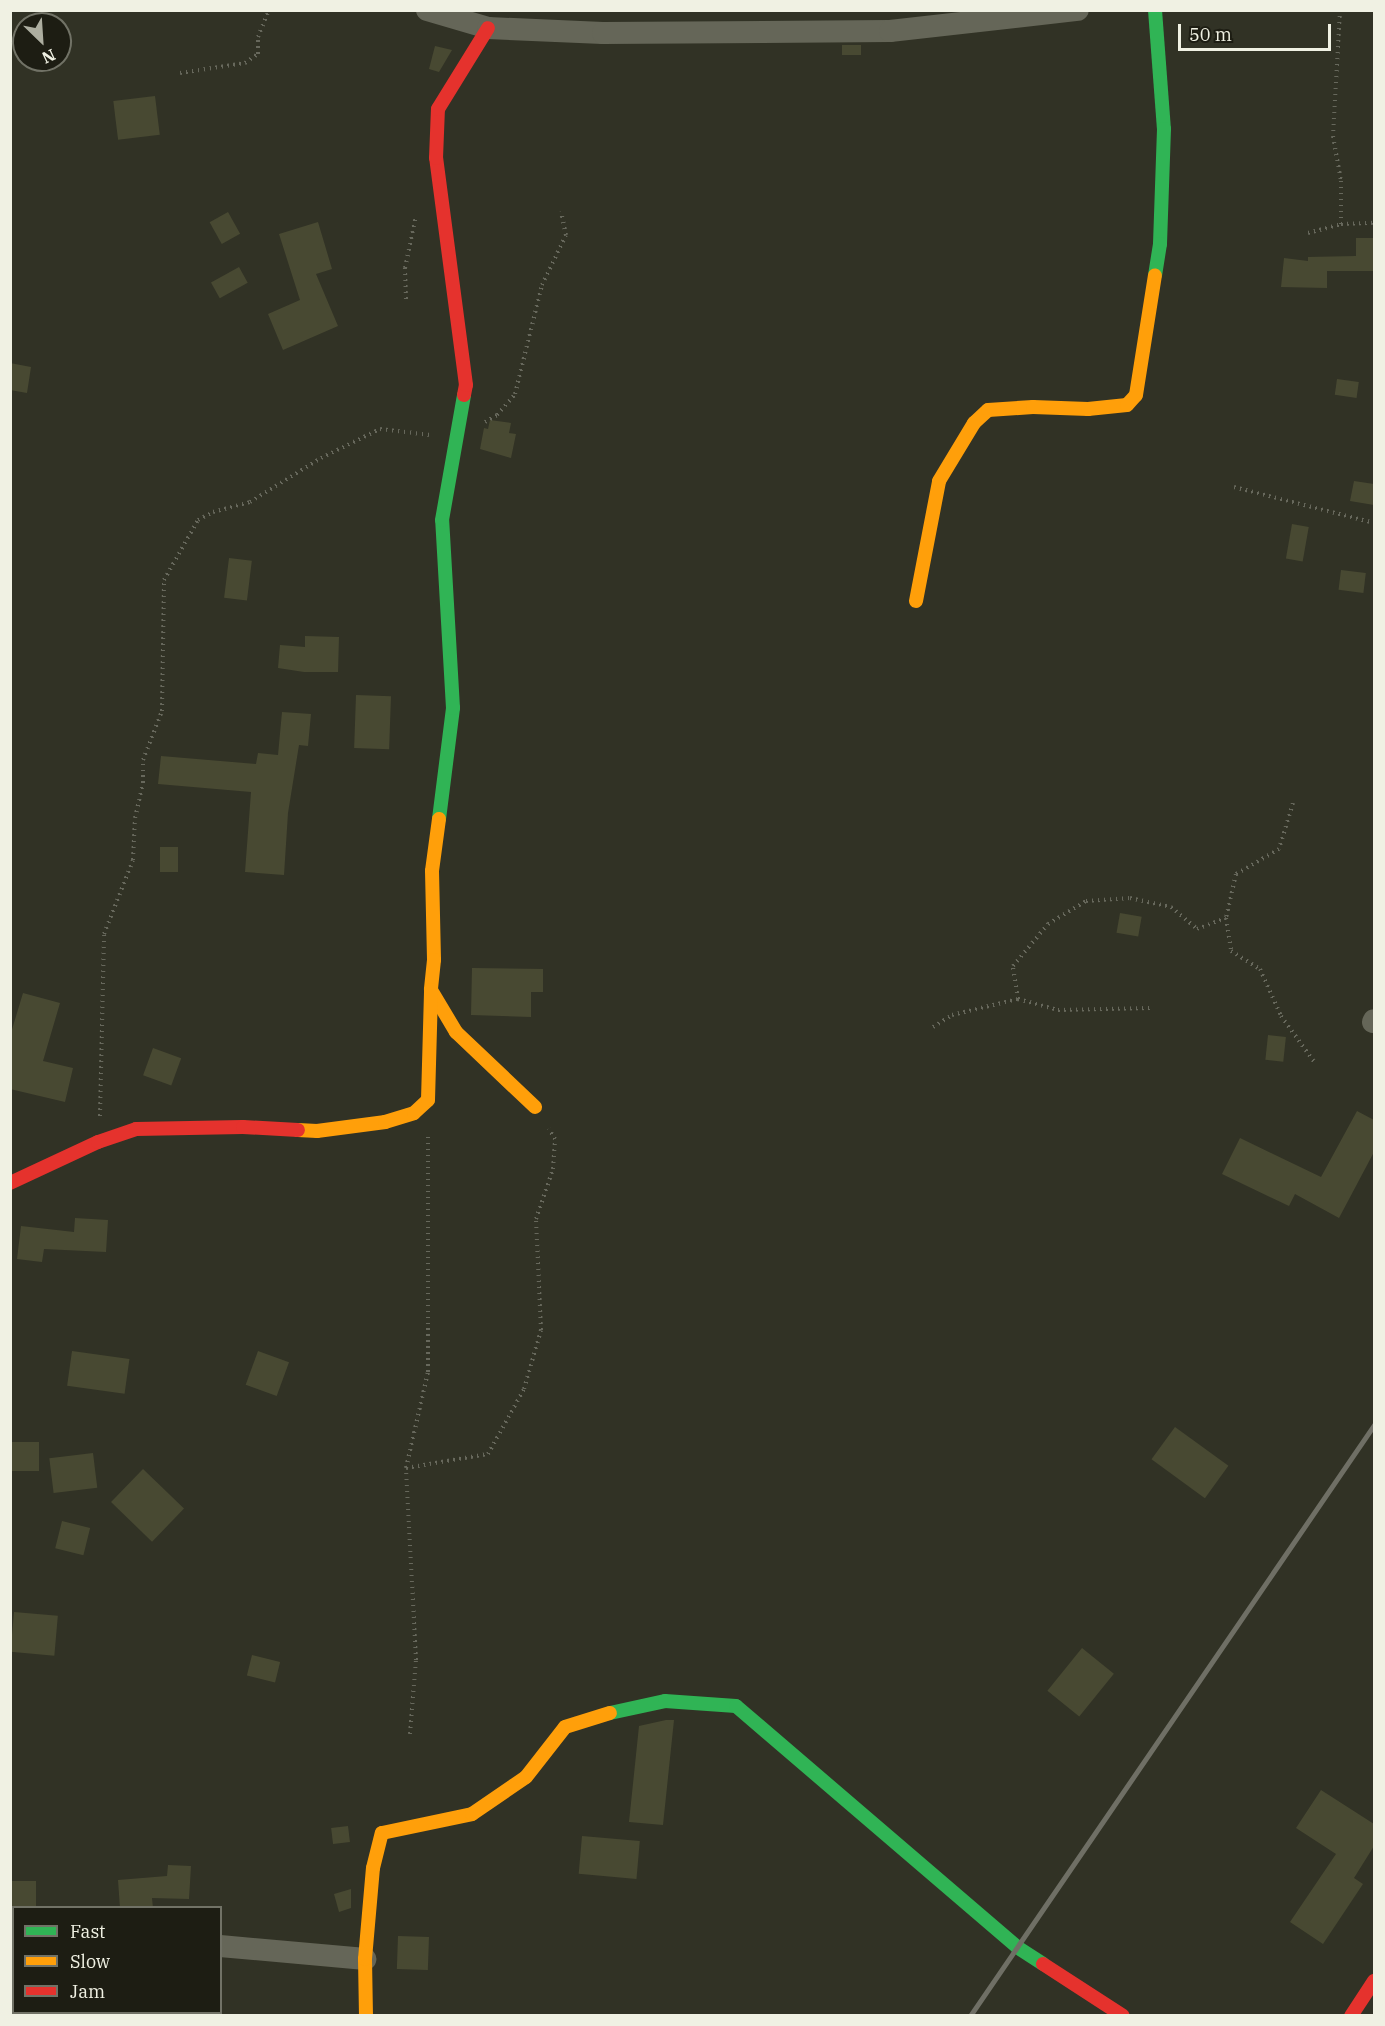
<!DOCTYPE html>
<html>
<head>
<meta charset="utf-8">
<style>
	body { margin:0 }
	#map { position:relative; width:1385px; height:2026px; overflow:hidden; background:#313225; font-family:"IBM Plex Serif",serif }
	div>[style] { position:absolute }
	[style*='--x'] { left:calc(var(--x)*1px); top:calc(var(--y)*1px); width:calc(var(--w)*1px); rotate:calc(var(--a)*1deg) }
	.building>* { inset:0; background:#484932; transform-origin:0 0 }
	.path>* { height:4px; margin-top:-2px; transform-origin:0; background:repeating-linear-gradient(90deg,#67685c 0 1.5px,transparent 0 6px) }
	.street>* { height:22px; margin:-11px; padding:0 11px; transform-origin:11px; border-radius:11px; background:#656658 }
	.fast>* { height:14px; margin:-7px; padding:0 7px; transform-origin:7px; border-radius:7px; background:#30b455 }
	.slow>* { height:14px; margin:-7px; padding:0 7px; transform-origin:7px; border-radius:7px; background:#ff9f0a }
	.jam>* { height:14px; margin:-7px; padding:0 7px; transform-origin:7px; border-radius:7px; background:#e5322d }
	.rail>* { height:4.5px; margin:-2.25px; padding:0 2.25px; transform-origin:2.25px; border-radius:2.25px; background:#6f6f65 }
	span { translate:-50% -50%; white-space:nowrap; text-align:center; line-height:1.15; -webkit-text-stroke:5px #1d1d13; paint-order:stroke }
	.frame { position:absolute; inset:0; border:12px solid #f0f1e3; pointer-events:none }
	.legend { position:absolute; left:12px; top:1906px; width:210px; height:108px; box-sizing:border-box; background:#1d1d13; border:2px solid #717266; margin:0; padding:8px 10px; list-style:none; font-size:18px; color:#f0f1e3 }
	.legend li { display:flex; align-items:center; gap:12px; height:30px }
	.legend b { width:30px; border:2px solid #717266 }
	.north { position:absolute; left:12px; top:12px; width:60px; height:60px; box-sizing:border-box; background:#1d1d13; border:2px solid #717266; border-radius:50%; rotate:155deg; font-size:16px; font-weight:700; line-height:24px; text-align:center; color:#f0f1e3 }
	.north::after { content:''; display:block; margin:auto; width:21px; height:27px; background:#adaea0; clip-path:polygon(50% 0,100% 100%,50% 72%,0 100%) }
	.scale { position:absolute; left:1178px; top:24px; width:153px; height:27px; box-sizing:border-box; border:3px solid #f0f1e3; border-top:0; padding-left:8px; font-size:18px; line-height:21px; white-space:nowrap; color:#f0f1e3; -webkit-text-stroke:4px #1d1d13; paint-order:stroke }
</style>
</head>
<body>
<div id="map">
	<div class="building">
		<div style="left:842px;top:45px;width:19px;height:10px"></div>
		<div style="clip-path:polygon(435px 46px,452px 50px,439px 72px,429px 69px)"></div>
		<div style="left:155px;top:96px;width:39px;height:42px;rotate:83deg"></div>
		<div style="left:228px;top:212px;width:25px;height:21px;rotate:61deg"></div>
		<div style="clip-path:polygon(318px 222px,332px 269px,316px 274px,338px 326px,283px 350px,268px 314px,300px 300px,279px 234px)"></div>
		<div style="clip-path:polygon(1356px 238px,1374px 238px,1374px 271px,1327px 271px,1327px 288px,1281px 287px,1284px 258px,1308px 261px,1308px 257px,1356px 256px)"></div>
		<div style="left:239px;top:267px;width:18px;height:32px;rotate:61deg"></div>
		<div style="clip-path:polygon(10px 363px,31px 367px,27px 393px,10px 390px)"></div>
		<div style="left:1337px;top:379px;width:22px;height:16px;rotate:8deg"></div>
		<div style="clip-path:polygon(490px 420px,511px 423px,509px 433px,516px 434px,511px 458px,480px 449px,484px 428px,488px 429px)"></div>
		<div style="clip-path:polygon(1354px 481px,1374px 484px,1374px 505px,1350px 501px)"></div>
		<div style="left:1292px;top:524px;width:17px;height:35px;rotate:10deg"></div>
		<div style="left:229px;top:558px;width:23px;height:40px;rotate:7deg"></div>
		<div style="left:1341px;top:570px;width:25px;height:20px;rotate:7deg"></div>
		<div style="clip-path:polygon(305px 636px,339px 637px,338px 672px,304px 672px,278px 668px,280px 645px,305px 647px)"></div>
		<div style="left:356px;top:695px;width:35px;height:53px;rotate:2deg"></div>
		<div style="clip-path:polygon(282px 712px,311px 714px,308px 746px,299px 745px,288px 813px,284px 875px,245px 872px,251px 792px,158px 784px,161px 756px,256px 764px,258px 753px,278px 755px)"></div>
		<div style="left:160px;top:847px;width:18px;height:25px"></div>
		<div style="left:1120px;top:913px;width:22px;height:20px;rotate:10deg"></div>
		<div style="clip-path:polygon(472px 968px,543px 969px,543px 992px,531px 992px,531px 1017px,471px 1015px)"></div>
		<div style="clip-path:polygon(23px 993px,60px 1003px,43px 1061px,73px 1068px,65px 1102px,10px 1089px,10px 1036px)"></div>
		<div style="left:1268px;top:1035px;width:18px;height:25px;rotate:6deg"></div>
		<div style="left:153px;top:1048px;width:30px;height:29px;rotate:20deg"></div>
		<div style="clip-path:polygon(1357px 1111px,1374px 1120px,1374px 1152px,1339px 1218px,1295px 1194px,1289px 1206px,1222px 1174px,1240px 1138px,1321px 1177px)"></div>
		<div style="clip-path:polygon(75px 1218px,108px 1220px,106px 1252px,44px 1249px,42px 1262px,17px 1259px,21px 1226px,74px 1232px)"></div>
		<div style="left:72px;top:1351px;width:58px;height:35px;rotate:8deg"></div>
		<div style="left:258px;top:1351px;width:33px;height:36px;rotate:20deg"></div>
		<div style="left:1175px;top:1427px;width:66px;height:40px;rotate:36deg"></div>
		<div style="left:39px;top:1442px;width:29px;height:29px;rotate:90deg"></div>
		<div style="left:93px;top:1453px;width:35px;height:44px;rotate:83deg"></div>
		<div style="left:143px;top:1469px;width:57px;height:46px;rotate:44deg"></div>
		<div style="left:62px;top:1521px;width:29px;height:28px;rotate:14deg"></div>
		<div style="left:14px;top:1612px;width:44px;height:40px;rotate:5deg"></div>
		<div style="left:1082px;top:1648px;width:41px;height:55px;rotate:39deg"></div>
		<div style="left:252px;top:1655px;width:29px;height:21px;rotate:14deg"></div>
		<div style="clip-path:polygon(666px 1720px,674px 1720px,663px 1825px,629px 1822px,639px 1726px)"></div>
		<div style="clip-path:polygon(1321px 1790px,1374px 1824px,1374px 1846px,1354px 1878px,1363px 1884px,1323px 1944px,1290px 1922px,1336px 1854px,1296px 1828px)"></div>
		<div style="left:348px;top:1826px;width:16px;height:17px;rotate:83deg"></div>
		<div style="left:582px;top:1836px;width:58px;height:38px;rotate:5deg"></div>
		<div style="clip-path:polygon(168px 1865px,191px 1866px,189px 1899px,152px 1898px,153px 1908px,120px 1908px,118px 1880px,167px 1876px)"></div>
		<div style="left:10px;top:1881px;width:26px;height:27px"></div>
		<div style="clip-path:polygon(351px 1889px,351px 1908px,339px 1912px,334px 1894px)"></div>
		<div style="left:398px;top:1936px;width:31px;height:33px;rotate:2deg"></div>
	</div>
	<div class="path">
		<div style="--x:1340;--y:10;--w:126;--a:93.2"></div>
		<div style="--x:1333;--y:136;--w:46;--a:79.9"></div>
		<div style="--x:1341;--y:181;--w:43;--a:90"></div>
		<div style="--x:180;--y:73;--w:66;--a:-8.7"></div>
		<div style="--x:245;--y:63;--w:16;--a:-35"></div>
		<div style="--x:258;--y:54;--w:17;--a:-90"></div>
		<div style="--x:258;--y:37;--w:29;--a:-68"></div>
		<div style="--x:1308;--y:233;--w:34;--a:-15"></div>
		<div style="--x:1341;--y:224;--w:33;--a:-2"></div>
		<div style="--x:406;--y:299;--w:31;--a:-92"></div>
		<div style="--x:405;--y:268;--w:53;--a:-78.1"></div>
		<div style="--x:485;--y:422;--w:14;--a:-30"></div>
		<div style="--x:497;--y:415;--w:28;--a:-49"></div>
		<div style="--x:515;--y:394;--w:112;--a:-76.1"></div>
		<div style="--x:542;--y:285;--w:55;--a:-64.4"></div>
		<div style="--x:566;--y:235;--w:24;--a:-102"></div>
		<div style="--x:1234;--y:487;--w:145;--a:14.4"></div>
		<div style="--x:1293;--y:803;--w:48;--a:106.9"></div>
		<div style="--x:1279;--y:849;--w:50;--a:149.8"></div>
		<div style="--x:1236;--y:874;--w:45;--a:102.8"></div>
		<div style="--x:1226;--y:918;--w:33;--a:81"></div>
		<div style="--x:1231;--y:951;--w:34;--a:32"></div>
		<div style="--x:1260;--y:969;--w:51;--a:65.9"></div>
		<div style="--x:1281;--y:1016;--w:58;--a:54.1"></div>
		<div style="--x:1018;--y:999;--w:33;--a:-99"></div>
		<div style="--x:1013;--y:966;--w:55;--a:-50.2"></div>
		<div style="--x:1048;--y:924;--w:44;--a:-31.2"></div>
		<div style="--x:1086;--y:901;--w:44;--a:-3.9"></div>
		<div style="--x:1130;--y:898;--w:42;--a:12.4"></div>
		<div style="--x:1171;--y:907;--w:34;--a:40"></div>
		<div style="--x:1197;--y:929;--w:31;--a:-21"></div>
		<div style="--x:933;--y:1027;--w:22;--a:-32"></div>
		<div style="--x:952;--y:1015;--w:68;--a:-13.6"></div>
		<div style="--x:1018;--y:999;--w:41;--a:15.4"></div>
		<div style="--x:1058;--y:1010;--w:92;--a:-1.2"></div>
		<div style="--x:100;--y:1116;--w:182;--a:-88.7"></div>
		<div style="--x:104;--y:934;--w:79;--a:-68.6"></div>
		<div style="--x:133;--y:860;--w:42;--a:-87.3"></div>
		<div style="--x:135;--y:818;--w:36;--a:-77"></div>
		<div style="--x:143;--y:783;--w:23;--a:-90"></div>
		<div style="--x:143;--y:760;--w:53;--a:-68.8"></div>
		<div style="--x:162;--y:711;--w:131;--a:-89.1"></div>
		<div style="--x:164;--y:580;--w:69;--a:-60.5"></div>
		<div style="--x:198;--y:520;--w:17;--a:-28"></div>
		<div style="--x:213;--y:512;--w:38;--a:-15"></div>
		<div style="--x:250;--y:502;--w:84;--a:-31.8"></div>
		<div style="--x:321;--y:458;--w:66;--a:-26.2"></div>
		<div style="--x:380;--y:429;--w:51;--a:6.7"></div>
		<div style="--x:406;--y:1468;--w:83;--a:-9.7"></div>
		<div style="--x:488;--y:1454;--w:74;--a:-61"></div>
		<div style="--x:524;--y:1389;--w:61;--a:-73.9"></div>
		<div style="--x:541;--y:1330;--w:111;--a:-92.6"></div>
		<div style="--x:536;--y:1219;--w:53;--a:-71.2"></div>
		<div style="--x:553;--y:1169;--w:30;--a:-86"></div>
		<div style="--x:555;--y:1139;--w:12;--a:-121"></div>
		<div style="--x:410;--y:1734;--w:74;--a:-85.4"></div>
		<div style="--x:416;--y:1660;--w:192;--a:-93"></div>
		<div style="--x:406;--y:1468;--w:98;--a:-77.1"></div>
		<div style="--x:428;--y:1372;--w:237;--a:-90"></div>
	</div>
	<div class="street">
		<div style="--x:427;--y:10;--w:64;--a:16.4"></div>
		<div style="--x:488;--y:28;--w:115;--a:2.5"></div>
		<div style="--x:603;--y:33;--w:287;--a:-0.4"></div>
		<div style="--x:890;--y:31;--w:189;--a:-6.4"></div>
		<div style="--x:1373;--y:1022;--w:2;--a:-63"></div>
		<div style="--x:10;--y:1930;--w:4;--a:14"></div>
		<div style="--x:220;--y:1946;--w:146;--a:5.1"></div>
		<div style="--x:116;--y:2016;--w:4;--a:-76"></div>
	</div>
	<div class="fast">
		<div style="--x:1155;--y:10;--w:119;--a:85.7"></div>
		<div style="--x:1164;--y:129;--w:115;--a:92"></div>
		<div style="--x:1160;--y:244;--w:31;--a:99"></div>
		<div style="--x:439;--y:819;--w:112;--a:-82.8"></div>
		<div style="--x:453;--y:708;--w:188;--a:-93.3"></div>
		<div style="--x:442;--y:520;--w:127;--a:-80"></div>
		<div style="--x:610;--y:1713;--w:56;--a:-12.3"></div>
		<div style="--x:665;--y:1701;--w:71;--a:4"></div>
		<div style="--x:736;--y:1706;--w:370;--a:40.6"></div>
		<div style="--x:1017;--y:1947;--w:31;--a:33"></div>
	</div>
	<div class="slow">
		<div style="--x:916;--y:601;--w:122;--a:-79.1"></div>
		<div style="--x:939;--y:481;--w:68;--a:-58.9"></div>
		<div style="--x:974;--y:423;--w:19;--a:-43"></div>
		<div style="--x:988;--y:410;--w:45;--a:-3.8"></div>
		<div style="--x:1033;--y:407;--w:55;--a:2.1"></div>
		<div style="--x:1088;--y:409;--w:39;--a:-6"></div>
		<div style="--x:1127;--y:405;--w:13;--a:-48"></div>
		<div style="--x:1136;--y:395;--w:121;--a:-81"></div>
		<div style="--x:439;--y:819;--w:52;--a:97.7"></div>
		<div style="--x:432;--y:871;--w:89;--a:88.7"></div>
		<div style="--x:434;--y:960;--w:30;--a:96"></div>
		<div style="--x:431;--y:990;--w:49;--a:59.2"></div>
		<div style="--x:456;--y:1032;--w:109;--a:43.5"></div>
		<div style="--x:298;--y:1130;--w:19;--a:3"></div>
		<div style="--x:317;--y:1131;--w:69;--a:-7.5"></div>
		<div style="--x:385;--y:1122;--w:30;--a:-17"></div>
		<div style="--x:414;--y:1113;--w:19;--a:-43"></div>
		<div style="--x:428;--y:1100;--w:110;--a:-88.4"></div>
		<div style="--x:366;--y:2016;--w:57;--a:-91"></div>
		<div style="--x:365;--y:1959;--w:91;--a:-85"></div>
		<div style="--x:373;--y:1868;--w:36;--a:-76"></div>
		<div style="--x:382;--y:1833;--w:92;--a:-11.9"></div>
		<div style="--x:472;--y:1814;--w:65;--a:-34.4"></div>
		<div style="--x:526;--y:1777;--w:63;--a:-52"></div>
		<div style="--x:565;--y:1727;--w:47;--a:-17.3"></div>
	</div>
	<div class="jam">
		<div style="--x:464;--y:395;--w:10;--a:-79"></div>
		<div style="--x:466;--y:385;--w:229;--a:-97.5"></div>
		<div style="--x:436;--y:158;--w:49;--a:-87.7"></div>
		<div style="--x:438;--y:109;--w:95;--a:-58.3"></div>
		<div style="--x:10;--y:1183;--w:97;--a:-25"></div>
		<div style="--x:98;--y:1142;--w:40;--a:-18.9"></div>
		<div style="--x:136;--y:1129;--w:107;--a:-1.1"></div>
		<div style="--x:243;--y:1127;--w:55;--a:3.1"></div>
		<div style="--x:1043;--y:1964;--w:95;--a:33"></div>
		<div style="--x:1351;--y:2016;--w:42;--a:-56.7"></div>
	</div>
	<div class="rail">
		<div style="--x:970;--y:2016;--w:716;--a:-55.64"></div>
	</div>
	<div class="frame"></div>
	<ul class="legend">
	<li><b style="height:8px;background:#30b455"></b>Fast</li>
	<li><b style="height:8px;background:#ff9f0a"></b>Slow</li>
	<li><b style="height:8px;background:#e5322d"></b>Jam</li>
	</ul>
	<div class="north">N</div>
	<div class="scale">50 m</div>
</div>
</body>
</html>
